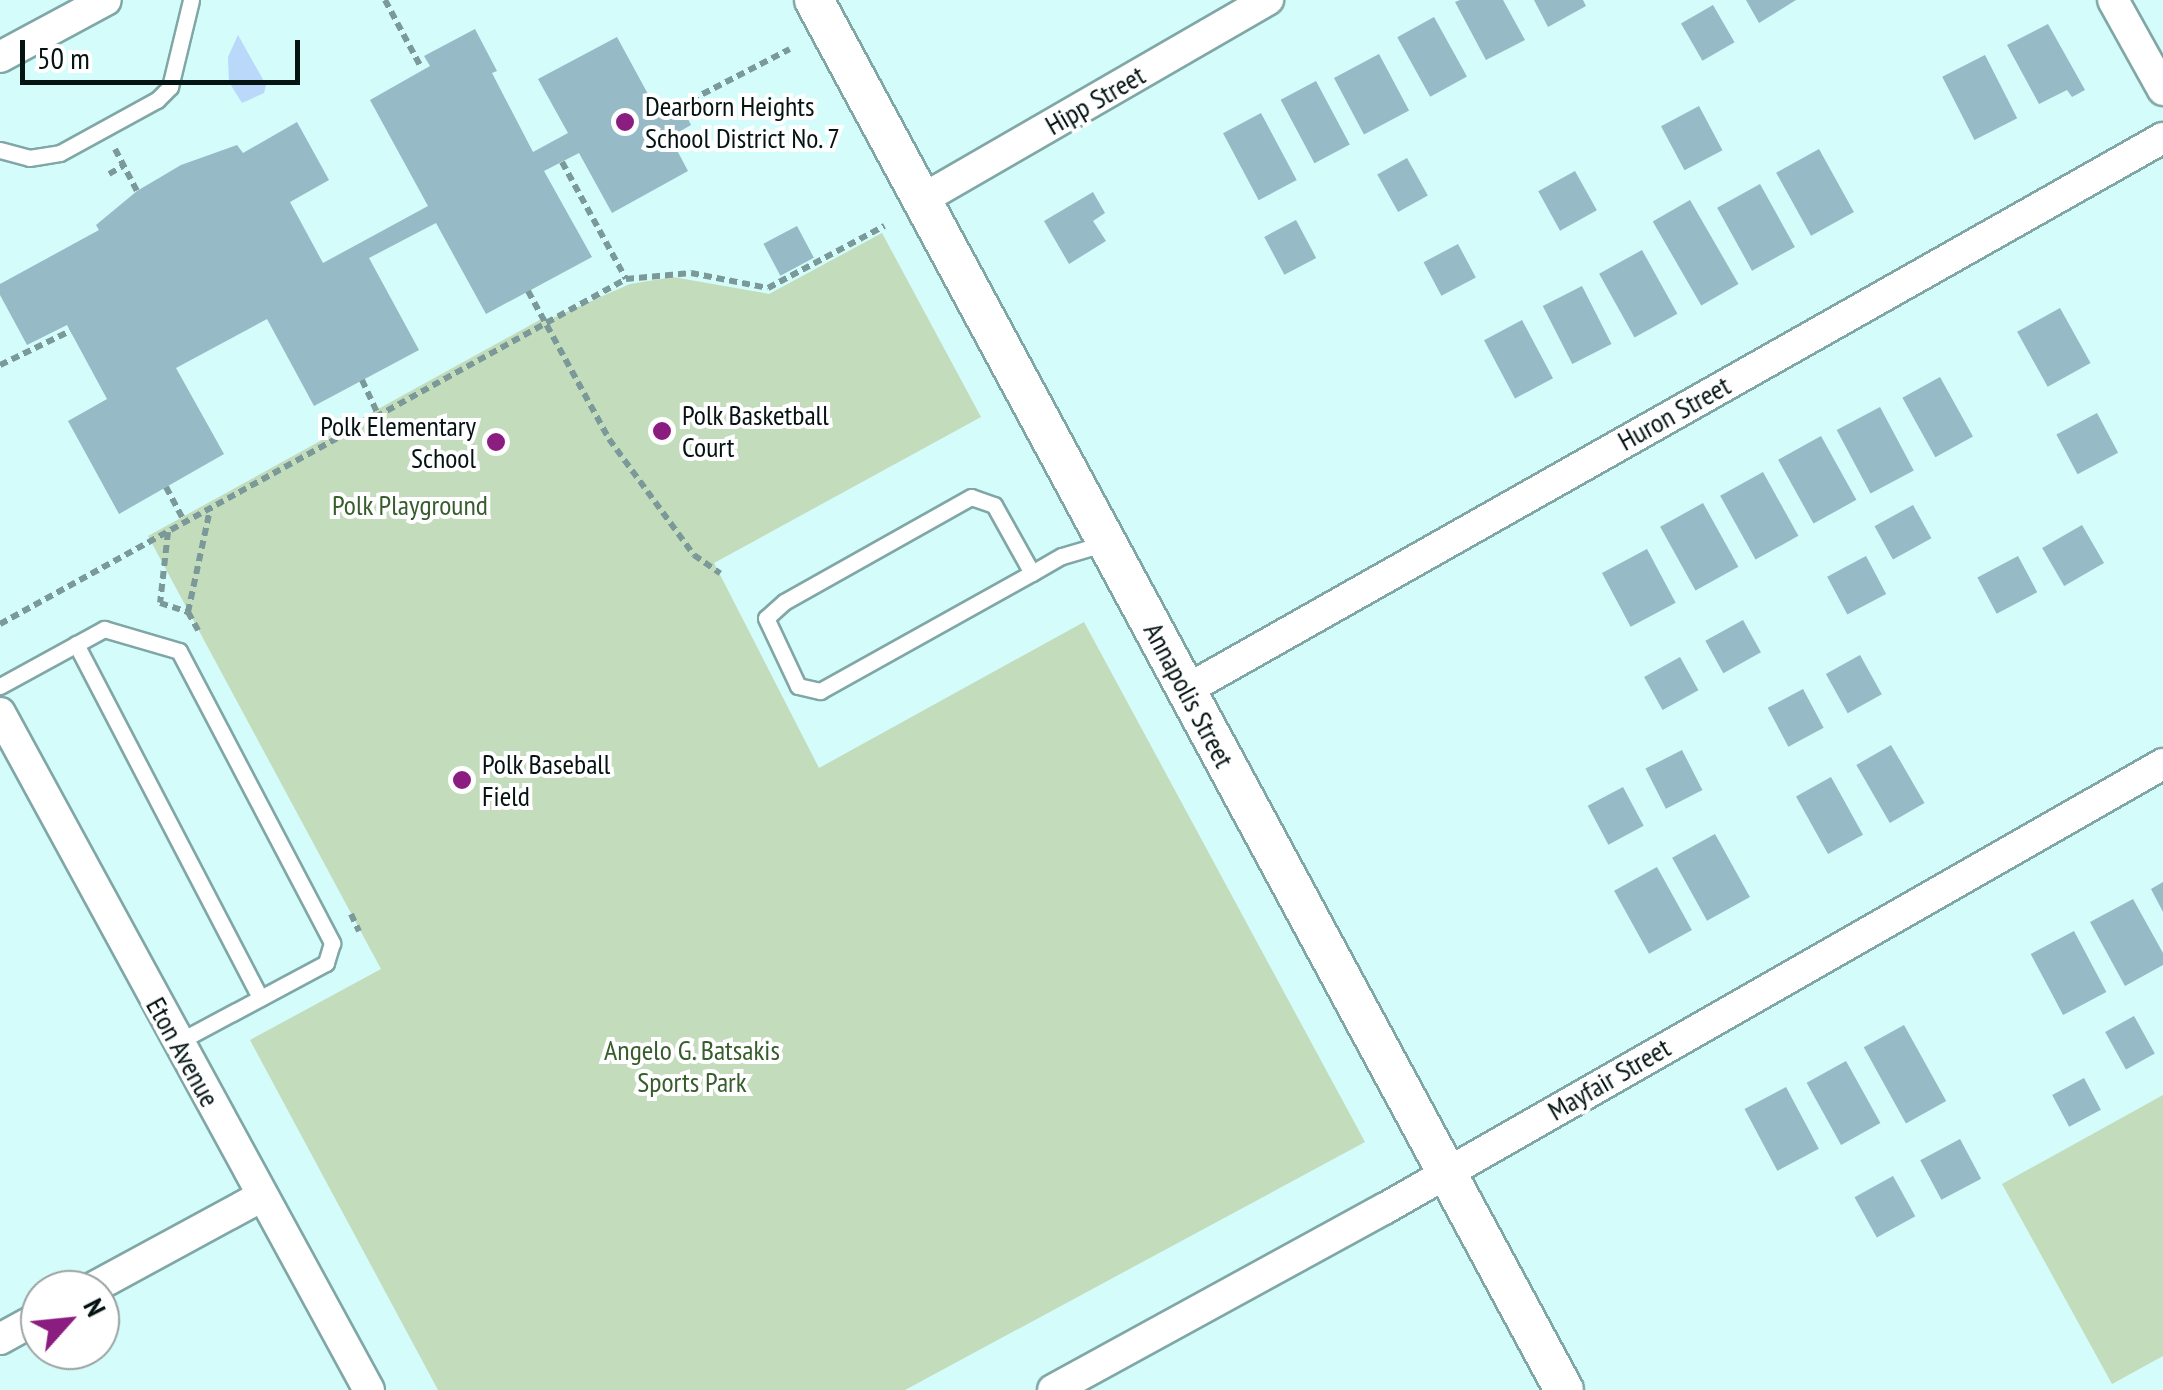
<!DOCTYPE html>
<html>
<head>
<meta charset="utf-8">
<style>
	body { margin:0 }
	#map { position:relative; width:2163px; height:1390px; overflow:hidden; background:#d3fcfb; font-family:"PT Sans Narrow",sans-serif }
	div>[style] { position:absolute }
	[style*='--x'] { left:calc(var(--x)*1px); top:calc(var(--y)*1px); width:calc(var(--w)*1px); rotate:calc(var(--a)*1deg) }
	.green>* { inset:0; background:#c3dcbc }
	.water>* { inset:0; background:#b9d8fa }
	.building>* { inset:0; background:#97bac7; transform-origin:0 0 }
	.path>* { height:6px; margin-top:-3px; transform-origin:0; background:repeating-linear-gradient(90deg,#7b9998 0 8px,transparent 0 13px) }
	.roads { filter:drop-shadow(2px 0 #80a7a6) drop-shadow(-2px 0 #80a7a6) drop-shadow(0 2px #80a7a6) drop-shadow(0 -2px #80a7a6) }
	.service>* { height:15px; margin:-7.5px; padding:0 7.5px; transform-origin:7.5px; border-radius:7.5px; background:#fff }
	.minor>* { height:30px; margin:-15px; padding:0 15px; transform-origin:15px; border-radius:15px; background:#fff }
	.tertiary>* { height:38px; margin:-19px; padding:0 19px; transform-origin:19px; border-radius:19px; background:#fff }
	.dots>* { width:28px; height:28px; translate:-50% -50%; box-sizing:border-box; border:5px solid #fff; border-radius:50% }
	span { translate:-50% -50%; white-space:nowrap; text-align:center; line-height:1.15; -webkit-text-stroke:8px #fff; paint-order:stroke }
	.street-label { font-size:28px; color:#051313 }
	.poi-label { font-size:28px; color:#051313 }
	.left { translate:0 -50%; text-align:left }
	.right { translate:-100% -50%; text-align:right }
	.park-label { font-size:28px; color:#375d2d }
	.north { position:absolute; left:20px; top:1270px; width:100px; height:100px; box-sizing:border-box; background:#fff; border:2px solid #9ba1a1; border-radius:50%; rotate:63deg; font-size:28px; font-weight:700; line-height:40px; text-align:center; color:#051313 }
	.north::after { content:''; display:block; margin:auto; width:35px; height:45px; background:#8c1d80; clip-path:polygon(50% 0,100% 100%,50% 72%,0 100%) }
	.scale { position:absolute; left:20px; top:40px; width:280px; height:45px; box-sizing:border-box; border:5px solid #051313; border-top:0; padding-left:12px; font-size:30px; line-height:35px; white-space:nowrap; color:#051313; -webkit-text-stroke:8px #fff; paint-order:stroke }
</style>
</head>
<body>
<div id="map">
	<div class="green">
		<div style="clip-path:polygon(882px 233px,981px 417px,714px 563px,819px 768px,1084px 622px,1365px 1142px,905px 1390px,438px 1390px,250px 1040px,381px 969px,148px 536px,545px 317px,548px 320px,630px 284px,673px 277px,769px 294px)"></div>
		<div style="clip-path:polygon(2163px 1095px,2163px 1356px,2112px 1384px,2002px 1184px)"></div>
	</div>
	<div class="water">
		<div style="clip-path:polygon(238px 35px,266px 85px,264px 93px,242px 103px,229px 82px,228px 57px)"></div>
	</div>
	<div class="building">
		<div style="clip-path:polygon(1460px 0,1503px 0,1525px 40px,1486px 60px,1455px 2px)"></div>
		<div style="clip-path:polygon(1534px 0,1583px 0,1586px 6px,1548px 27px)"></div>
		<div style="clip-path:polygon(1746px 0,1796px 0,1759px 23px)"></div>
		<div style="left:1713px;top:5px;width:43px;height:37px;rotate:60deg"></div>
		<div style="left:1434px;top:17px;width:68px;height:42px;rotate:61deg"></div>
		<div style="clip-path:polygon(2048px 24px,2085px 90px,2072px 97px,2067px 90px,2039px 104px,2007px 45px)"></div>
		<div style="clip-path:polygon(475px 29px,497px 71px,492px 73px,533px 152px,568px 133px,538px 79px,617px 37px,661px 118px,682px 107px,691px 125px,670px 137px,688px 171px,612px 213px,579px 153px,544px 171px,592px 257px,486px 314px,436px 223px,369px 258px,419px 350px,314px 406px,267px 319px,176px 368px,224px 454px,119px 514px,68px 421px,107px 399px,67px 325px,27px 345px,0 295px,0 284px,99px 230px,96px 225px,137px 191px,181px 165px,237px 145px,243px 153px,297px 122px,329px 180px,290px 202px,323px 263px,428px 206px,370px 100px,430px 66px,424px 56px)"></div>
		<div style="left:1379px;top:54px;width:64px;height:51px;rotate:62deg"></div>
		<div style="left:1985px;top:55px;width:71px;height:48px;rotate:63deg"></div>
		<div style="left:1316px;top:81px;width:72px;height:40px;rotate:62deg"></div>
		<div style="left:1699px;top:106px;width:50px;height:43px;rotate:62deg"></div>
		<div style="left:1261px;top:113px;width:76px;height:43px;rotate:62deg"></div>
		<div style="left:1819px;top:149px;width:72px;height:49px;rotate:61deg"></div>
		<div style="left:1407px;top:158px;width:43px;height:34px;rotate:61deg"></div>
		<div style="left:1575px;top:171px;width:45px;height:42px;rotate:61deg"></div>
		<div style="left:1760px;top:184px;width:72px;height:49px;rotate:61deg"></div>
		<div style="clip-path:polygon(1093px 192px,1105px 213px,1093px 221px,1106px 241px,1069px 264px,1044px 221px)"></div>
		<div style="left:1690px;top:200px;width:97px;height:43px;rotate:60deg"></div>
		<div style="left:1296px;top:220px;width:43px;height:36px;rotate:62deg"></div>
		<div style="left:797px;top:226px;width:36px;height:38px;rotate:62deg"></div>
		<div style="left:1458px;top:244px;width:38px;height:39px;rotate:62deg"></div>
		<div style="left:1642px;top:250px;width:73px;height:49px;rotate:61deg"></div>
		<div style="left:1582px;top:286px;width:65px;height:44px;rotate:63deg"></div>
		<div style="left:2060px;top:308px;width:63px;height:49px;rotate:61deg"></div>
		<div style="left:1522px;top:320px;width:66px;height:43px;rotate:62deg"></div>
		<div style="left:1940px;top:377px;width:68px;height:43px;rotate:61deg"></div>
		<div style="left:1880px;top:407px;width:72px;height:49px;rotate:62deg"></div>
		<div style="left:2097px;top:413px;width:45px;height:46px;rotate:62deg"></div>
		<div style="left:1821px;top:436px;width:73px;height:49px;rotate:61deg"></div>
		<div style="left:1763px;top:472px;width:73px;height:49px;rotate:61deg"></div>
		<div style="left:1703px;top:503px;width:73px;height:49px;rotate:61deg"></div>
		<div style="left:1913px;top:505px;width:38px;height:44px;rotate:61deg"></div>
		<div style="left:2082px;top:525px;width:44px;height:46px;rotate:60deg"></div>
		<div style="left:1647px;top:549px;width:61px;height:51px;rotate:62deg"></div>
		<div style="left:1866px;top:556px;width:43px;height:44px;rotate:62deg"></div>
		<div style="left:2018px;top:556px;width:41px;height:46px;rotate:62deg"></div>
		<div style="left:1743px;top:620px;width:37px;height:43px;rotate:61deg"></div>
		<div style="left:1860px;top:655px;width:45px;height:39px;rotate:61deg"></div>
		<div style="left:1680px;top:657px;width:38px;height:41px;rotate:61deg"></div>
		<div style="left:1803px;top:689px;width:44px;height:40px;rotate:62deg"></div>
		<div style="left:1891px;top:745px;width:67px;height:40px;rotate:60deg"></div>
		<div style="left:1682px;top:750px;width:45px;height:41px;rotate:63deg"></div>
		<div style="left:1831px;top:777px;width:66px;height:40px;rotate:61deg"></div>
		<div style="left:1623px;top:787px;width:44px;height:40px;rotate:62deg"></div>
		<div style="left:1715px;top:834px;width:72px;height:49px;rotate:61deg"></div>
		<div style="left:1657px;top:867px;width:72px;height:49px;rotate:61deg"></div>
		<div style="clip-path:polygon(2163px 882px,2163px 912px,2151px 889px)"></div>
		<div style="clip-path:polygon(2133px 899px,2163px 953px,2163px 965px,2125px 986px,2090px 922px)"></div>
		<div style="left:2074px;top:931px;width:69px;height:49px;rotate:62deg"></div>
		<div style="left:2134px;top:1016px;width:43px;height:33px;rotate:61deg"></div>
		<div style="left:1904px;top:1025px;width:87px;height:46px;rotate:61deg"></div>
		<div style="left:1846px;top:1061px;width:71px;height:45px;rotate:61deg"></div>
		<div style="left:2084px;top:1078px;width:36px;height:36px;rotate:62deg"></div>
		<div style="left:1786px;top:1087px;width:70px;height:47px;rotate:62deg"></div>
		<div style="left:1960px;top:1139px;width:45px;height:45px;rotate:62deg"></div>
		<div style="left:1893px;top:1176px;width:46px;height:44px;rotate:61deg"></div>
	</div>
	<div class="path">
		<div style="--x:385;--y:0;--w:76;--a:61.8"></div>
		<div style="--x:686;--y:115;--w:16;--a:-72"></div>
		<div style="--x:691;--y:100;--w:111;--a:-27.3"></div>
		<div style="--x:115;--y:149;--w:47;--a:62.4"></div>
		<div style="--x:562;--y:162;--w:133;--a:61.3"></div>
		<div style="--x:109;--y:174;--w:16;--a:-30"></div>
		<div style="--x:528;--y:291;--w:169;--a:61.3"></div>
		<div style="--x:609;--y:439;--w:144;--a:53.8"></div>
		<div style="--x:694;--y:555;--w:32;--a:35"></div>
		<div style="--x:0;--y:365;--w:78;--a:-25.9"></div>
		<div style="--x:362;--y:380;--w:38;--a:65"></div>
		<div style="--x:166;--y:487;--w:40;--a:62"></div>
		<div style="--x:168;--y:532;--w:71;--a:96.4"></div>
		<div style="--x:160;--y:603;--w:29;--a:18"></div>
		<div style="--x:188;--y:612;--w:21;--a:61"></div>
		<div style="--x:188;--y:612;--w:105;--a:-77.9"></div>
		<div style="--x:0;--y:624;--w:715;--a:-28.86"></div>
		<div style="--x:626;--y:279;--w:65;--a:-5.3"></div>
		<div style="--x:691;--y:273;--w:78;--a:11"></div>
		<div style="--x:768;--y:288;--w:132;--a:-28.1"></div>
		<div style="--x:351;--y:914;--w:19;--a:65"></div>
	</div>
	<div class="roads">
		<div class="service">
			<div style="--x:0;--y:150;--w:30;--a:15"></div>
			<div style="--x:29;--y:158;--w:31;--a:-9"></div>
			<div style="--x:60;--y:153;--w:111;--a:-28.7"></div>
			<div style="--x:157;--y:100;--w:18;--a:-45"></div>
			<div style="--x:170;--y:87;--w:89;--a:-76.4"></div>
			<div style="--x:1032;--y:573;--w:78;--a:-119.2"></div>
			<div style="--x:994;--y:505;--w:24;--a:-161"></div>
			<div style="--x:971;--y:497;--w:214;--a:150.7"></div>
			<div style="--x:784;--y:602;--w:24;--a:138"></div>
			<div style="--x:766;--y:618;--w:75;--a:64.8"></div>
			<div style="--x:798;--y:686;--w:23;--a:13"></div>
			<div style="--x:820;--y:691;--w:243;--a:-29.1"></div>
			<div style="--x:1032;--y:573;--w:34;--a:-30"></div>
			<div style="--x:1062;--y:556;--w:46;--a:-16.5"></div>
			<div style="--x:76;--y:644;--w:399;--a:62.5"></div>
			<div style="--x:0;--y:686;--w:119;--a:-28.7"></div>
			<div style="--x:104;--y:629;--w:78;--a:16.3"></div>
			<div style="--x:179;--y:651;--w:330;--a:62.3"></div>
			<div style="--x:332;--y:943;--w:21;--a:107"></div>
			<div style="--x:326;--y:963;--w:168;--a:151.9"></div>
		</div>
		<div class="minor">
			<div style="--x:2113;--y:0;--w:103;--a:60.9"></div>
			<div style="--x:0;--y:57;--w:120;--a:-28.3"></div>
			<div style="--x:921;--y:200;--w:401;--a:-30"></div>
			<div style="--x:1186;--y:690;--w:1122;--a:-29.47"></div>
			<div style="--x:0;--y:713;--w:771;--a:61.41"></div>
			<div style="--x:89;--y:1290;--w:197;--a:-28.5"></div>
			<div style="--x:0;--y:1339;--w:46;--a:-28.8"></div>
			<div style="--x:1053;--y:1390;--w:377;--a:-28.7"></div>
			<div style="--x:1384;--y:1209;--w:897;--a:-29.74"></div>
		</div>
		<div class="tertiary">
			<div style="--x:814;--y:0;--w:1579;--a:61.65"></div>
		</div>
	</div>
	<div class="dots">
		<div style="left:625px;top:122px;background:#8c1d80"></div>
		<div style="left:662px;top:431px;background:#8c1d80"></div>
		<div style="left:496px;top:442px;background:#8c1d80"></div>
		<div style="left:462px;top:780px;background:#8c1d80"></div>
	</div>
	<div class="street-label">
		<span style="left:1095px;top:100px;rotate:-30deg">Hipp Street</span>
		<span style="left:1674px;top:413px;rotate:-29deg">Huron Street</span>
		<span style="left:1189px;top:695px;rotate:62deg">Annapolis Street</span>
		<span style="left:183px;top:1052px;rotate:61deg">Eton Avenue</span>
		<span style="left:1609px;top:1079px;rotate:-30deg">Mayfair Street</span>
	</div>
	<div class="poi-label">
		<span class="left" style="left:645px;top:122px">Dearborn Heights<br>School District No. 7</span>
		<span class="left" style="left:682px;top:431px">Polk Basketball<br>Court</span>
		<span class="right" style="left:476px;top:442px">Polk Elementary<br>School</span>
		<span class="left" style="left:482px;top:780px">Polk Baseball<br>Field</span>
	</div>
	<div class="park-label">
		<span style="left:410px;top:505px">Polk Playground</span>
		<span style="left:692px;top:1066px">Angelo G. Batsakis<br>Sports Park</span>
	</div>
	<div class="north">N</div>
	<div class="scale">50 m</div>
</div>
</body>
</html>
